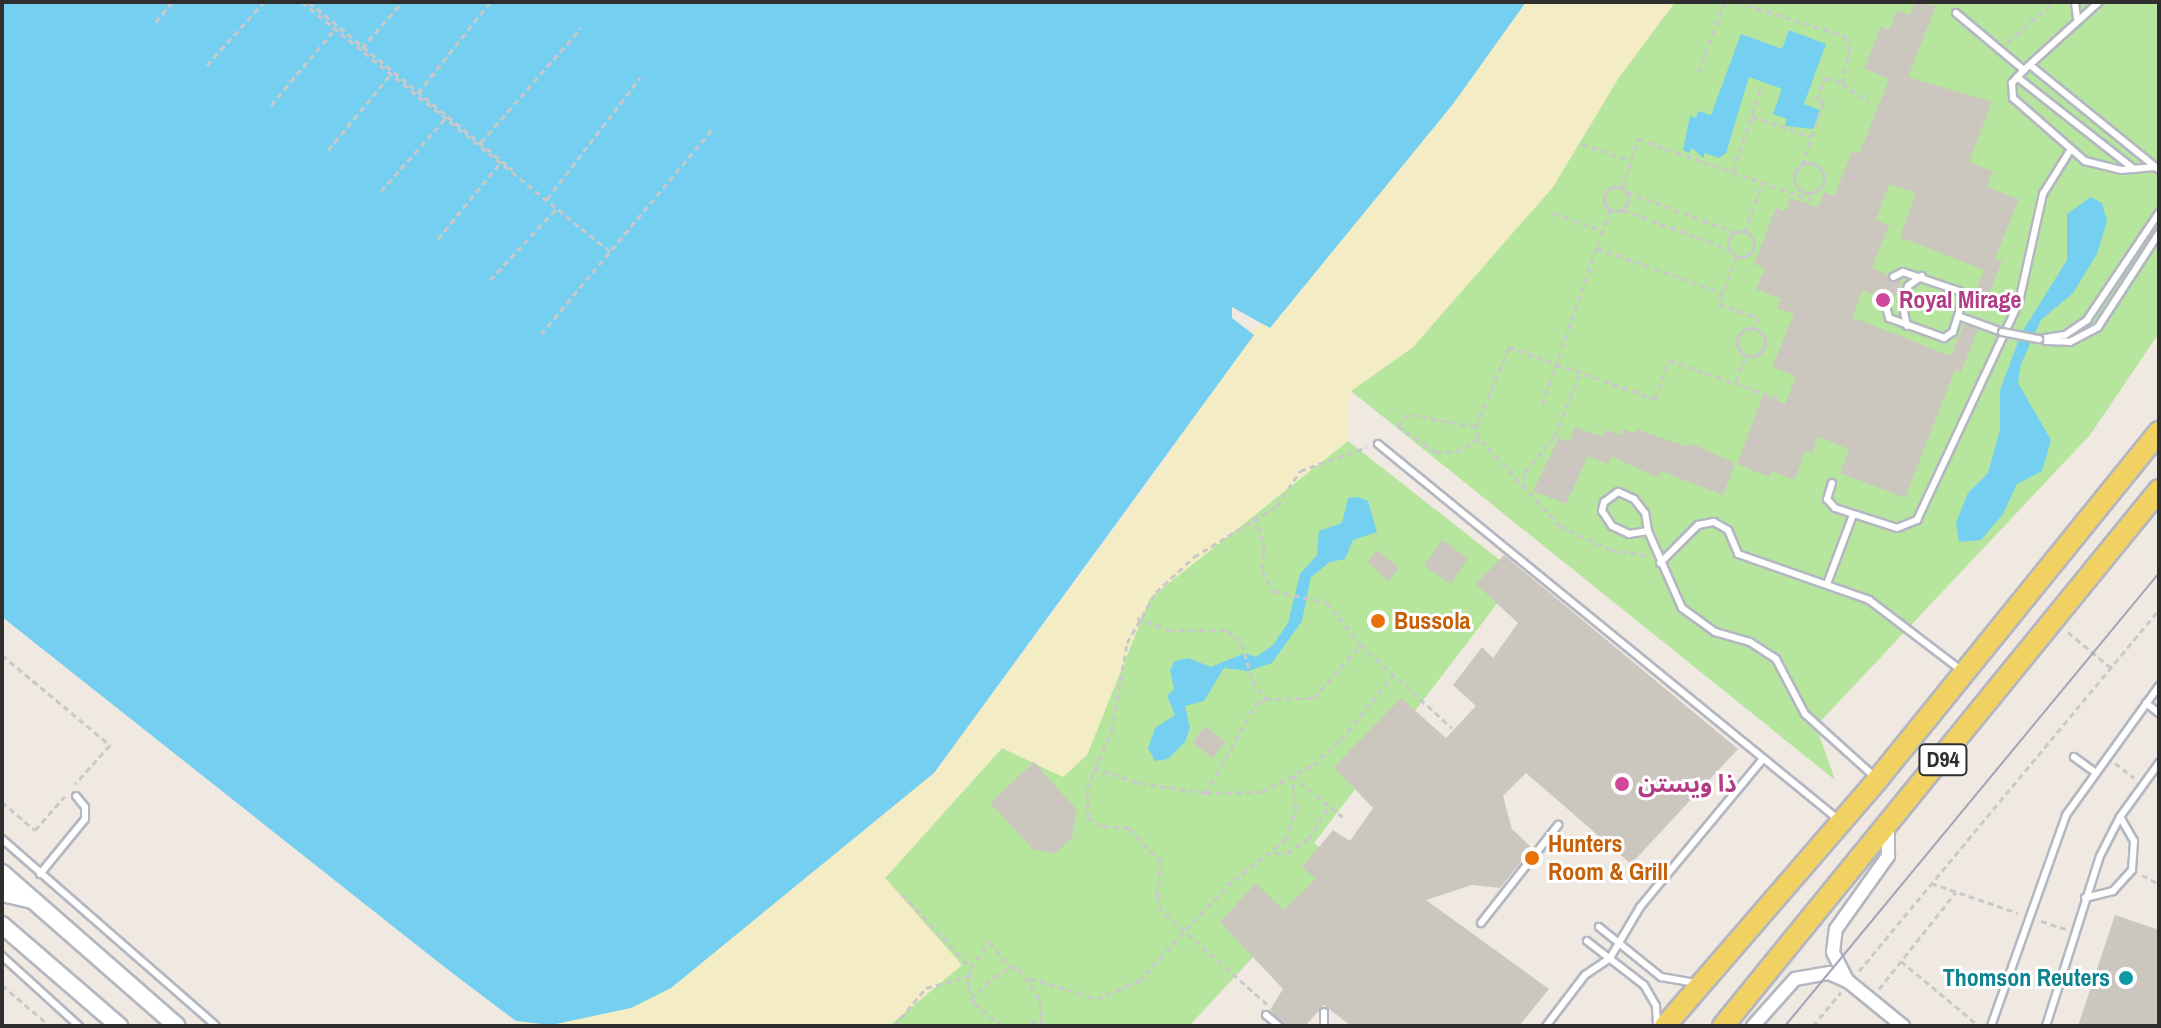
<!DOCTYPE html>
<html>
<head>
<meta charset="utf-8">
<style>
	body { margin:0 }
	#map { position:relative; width:2161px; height:1028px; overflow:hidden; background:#efe9e1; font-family:"Archivo Narrow","Noto Sans Arabic",sans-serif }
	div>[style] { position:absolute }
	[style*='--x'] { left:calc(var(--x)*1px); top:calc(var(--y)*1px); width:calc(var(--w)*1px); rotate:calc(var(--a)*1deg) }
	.green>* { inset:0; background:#b6e59e }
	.sand>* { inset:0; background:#f3ecc5 }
	.water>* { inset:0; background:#75cff0 }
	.pier>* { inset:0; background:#efe9e1 }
	.building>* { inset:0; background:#cbc7bf; transform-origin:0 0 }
	.path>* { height:3px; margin-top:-1.5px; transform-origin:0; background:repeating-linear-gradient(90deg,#c9c9c9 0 6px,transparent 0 10px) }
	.path>.ring { margin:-1.5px; padding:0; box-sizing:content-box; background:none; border:3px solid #c9c9c9; border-radius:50% }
	.roads { filter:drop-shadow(2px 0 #b4b7c1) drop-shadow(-2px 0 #b4b7c1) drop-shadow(0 2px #b4b7c1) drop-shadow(0 -2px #b4b7c1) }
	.service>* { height:6px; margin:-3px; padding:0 3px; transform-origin:3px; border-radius:3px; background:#fff }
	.minor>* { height:12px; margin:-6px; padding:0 6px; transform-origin:6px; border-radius:6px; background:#fff }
	.tertiary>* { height:16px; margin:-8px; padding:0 8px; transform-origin:8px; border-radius:8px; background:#fff }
	.primary>* { height:20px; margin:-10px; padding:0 10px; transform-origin:10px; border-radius:10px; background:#f2d163 }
	.tram>* { height:2px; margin:-1px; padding:0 1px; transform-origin:1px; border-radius:1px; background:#a3a6b8 }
	.bridges { filter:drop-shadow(2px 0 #b4b7c1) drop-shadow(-2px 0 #b4b7c1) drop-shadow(0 2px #b4b7c1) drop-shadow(0 -2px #b4b7c1) }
	.service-bridge>* { height:6px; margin:-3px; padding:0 3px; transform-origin:3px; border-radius:3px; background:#fff }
	.dots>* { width:22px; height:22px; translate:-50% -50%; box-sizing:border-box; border:4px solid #fff; border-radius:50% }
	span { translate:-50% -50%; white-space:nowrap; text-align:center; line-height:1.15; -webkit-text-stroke:6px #fff; paint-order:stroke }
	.shield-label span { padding:2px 6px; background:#fff; border:2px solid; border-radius:6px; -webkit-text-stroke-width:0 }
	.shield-label { font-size:22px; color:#2e2e2e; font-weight:700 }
	.hotel-label { font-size:24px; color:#b23c85; font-weight:700 }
	.left { translate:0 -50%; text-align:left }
	.food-label { font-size:24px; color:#c56008; font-weight:700 }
	.culture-label { font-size:24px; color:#0d838f; font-weight:700 }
	.right { translate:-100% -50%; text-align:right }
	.frame { position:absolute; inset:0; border:4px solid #2e2e2e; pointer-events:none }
</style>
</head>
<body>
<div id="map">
	<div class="green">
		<div style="clip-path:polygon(1675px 2px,2159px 2px,2159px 333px,2090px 435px,1816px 726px,1835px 780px,1351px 391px,1413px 347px)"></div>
		<div style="clip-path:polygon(1348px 441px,1519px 575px,1314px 843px,1357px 877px,1283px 925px,1189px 1026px,889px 1026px,961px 965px,885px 878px,1002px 748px,1087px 755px,1150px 598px)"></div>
	</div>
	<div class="sand">
		<div style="clip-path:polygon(1526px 2px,1675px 2px,1618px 79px,1553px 187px,1413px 347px,1351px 391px,1348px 441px,1150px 598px,1087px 755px,1063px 777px,1002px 748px,885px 878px,962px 965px,889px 1026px,521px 1026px,516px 1021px,551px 1025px,671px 988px,934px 773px,1159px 468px,1248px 332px,1280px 315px,1453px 104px)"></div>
	</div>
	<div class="water">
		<div style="clip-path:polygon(2px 2px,1526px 2px,1453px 104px,1270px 328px,1232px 307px,1232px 318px,1254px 335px,934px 773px,671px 988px,631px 1008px,551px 1025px,516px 1021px,457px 977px,2px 617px)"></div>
		<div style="clip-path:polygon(1789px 30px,1826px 44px,1804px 104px,1820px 110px,1813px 129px,1785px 126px,1787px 119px,1773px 114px,1782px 89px,1749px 77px,1726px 153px,1719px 158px,1705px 153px,1703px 158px,1692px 148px,1689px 153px,1683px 150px,1690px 116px,1696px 118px,1698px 111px,1711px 115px,1741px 34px,1782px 49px)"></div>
		<div style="clip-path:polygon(2091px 197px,2102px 203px,2107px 221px,2097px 254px,2073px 293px,2041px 320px,2021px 364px,2018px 383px,2051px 440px,2042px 471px,2017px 484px,2003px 514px,1981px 540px,1959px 542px,1956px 522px,1968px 493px,1988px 473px,2000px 430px,2000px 390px,2021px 334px,2067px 260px,2067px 214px)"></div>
		<div style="clip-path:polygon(1358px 497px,1368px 501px,1377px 532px,1353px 540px,1345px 559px,1330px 562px,1311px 577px,1302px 621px,1272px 663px,1248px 671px,1224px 668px,1204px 701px,1185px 706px,1190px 728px,1185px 742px,1168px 759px,1155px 761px,1148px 748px,1155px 728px,1175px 715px,1167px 696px,1174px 689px,1170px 670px,1175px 661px,1188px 658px,1211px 667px,1245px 653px,1256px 657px,1273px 645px,1288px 623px,1300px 574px,1317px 555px,1319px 531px,1342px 523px,1348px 498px)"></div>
	</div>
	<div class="pier">
		<div style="clip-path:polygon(2px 617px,271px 834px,520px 1025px,269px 837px,13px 632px)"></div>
	</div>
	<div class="building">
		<div style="clip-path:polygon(1915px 2px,1936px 6px,1908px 77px,1992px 102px,1969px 162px,1993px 171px,1987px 187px,2019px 199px,1995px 258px,2002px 261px,1986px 302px,1973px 297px,1984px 270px,1900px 237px,1916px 193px,1889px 184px,1876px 220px,1889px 225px,1872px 268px,1888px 275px,1890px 282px,1902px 280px,1893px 302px,1886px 294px,1879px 298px,1863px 290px,1852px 317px,1951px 356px,1964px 324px,1978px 330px,1961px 372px,1955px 370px,1905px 498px,1840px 473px,1849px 449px,1818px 437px,1812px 453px,1806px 450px,1794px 480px,1772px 471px,1770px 477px,1737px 464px,1763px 395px,1785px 404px,1796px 376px,1772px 367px,1794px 314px,1777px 308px,1781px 299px,1756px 289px,1765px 268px,1754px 264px,1776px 208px,1785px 211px,1790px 198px,1818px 207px,1824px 192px,1834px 196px,1852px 151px,1859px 154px,1889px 79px,1864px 69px,1881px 26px,1889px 30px,1897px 10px,1910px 15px)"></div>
		<div style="clip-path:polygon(1575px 427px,1603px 437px,1606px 430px,1621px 435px,1623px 429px,1634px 433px,1636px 429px,1688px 447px,1690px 443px,1735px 463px,1723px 495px,1661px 471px,1658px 478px,1611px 456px,1608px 464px,1588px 456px,1566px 504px,1533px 491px,1559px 438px,1569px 442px)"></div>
		<div style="left:1442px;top:540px;width:32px;height:31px;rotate:35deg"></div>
		<div style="clip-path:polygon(1377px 550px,1399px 568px,1388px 581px,1368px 562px)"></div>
		<div style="clip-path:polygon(1504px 555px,1738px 749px,1631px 864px,1526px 773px,1503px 796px,1512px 829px,1532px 848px,1500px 888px,1472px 885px,1426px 900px,1549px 989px,1519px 1026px,1351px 1026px,1324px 1005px,1305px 1026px,1285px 1026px,1270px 1010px,1283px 989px,1220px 922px,1256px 883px,1283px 910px,1316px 879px,1302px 867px,1333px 830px,1350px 841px,1373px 808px,1334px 767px,1401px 698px,1446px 738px,1476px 706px,1453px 685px,1482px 647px,1493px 658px,1518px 623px,1476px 584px)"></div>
		<div style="left:1205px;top:726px;width:26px;height:21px;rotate:37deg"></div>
		<div style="clip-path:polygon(1034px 762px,1077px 810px,1072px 838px,1055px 853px,1034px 850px,990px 803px)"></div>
		<div style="clip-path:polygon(2115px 915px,2159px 930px,2159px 1026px,2078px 1026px)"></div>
	</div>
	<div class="path">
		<div style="--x:302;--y:2;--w:397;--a:39"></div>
		<div style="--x:309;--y:2;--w:264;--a:39.5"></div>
		<div style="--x:1737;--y:2;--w:113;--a:17.5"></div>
		<div style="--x:1845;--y:36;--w:13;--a:67"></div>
		<div style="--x:1850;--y:48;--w:36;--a:103"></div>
		<div style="--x:1842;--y:83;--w:33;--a:35"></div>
		<div style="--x:156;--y:22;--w:26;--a:-51"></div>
		<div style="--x:2008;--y:42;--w:56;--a:-41.4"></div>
		<div style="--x:362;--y:48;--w:61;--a:-49"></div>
		<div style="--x:207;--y:65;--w:85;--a:-47.9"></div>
		<div style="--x:1698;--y:72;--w:75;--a:-68.9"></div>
		<div style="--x:418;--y:93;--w:116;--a:-51.6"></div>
		<div style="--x:271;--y:105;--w:99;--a:-49.9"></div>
		<div style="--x:1752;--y:116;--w:64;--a:19.3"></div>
		<div style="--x:481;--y:142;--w:152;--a:-48.7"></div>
		<div style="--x:1582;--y:144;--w:51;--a:18.4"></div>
		<div style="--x:328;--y:150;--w:99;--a:-50.3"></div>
		<div class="ring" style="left:1794px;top:163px;width:27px;height:27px"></div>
		<div style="--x:1802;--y:165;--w:67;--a:-70.8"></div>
		<div style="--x:1824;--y:102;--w:7;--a:-164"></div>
		<div style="--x:1817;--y:100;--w:23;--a:-70"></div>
		<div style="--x:1825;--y:78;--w:18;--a:16"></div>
		<div style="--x:1733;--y:171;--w:88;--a:-71.4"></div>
		<div class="ring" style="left:1604px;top:187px;width:21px;height:21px"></div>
		<div style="--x:1622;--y:188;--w:52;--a:-71.9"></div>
		<div style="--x:1638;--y:139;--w:188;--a:19.3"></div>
		<div style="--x:381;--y:191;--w:96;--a:-48.4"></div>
		<div style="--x:1627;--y:192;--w:116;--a:20.6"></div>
		<div style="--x:547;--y:199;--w:153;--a:-52.5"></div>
		<div style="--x:1623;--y:210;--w:113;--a:20.2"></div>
		<div style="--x:1554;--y:213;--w:52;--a:20.2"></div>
		<div class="ring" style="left:1728px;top:231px;width:23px;height:23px"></div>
		<div style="--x:1745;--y:232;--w:52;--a:-70.9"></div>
		<div style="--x:438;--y:239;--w:98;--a:-50.8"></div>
		<div style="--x:1597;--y:248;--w:134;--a:19.7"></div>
		<div style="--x:1736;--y:256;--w:51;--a:109.5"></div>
		<div style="--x:1719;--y:304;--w:42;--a:19.3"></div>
		<div style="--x:1759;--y:318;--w:11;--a:112"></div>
		<div style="--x:490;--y:280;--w:98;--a:-47.1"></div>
		<div class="ring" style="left:1737px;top:328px;width:25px;height:25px"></div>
		<div style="--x:541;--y:334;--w:270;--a:-50.1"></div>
		<div style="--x:1736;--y:382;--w:29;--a:-70"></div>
		<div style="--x:1542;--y:405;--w:207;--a:-70.8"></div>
		<div style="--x:1476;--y:427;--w:69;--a:-169.2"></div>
		<div style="--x:1408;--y:414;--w:16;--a:130"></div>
		<div style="--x:1398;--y:426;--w:46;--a:34.4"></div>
		<div style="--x:1436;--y:452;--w:20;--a:0"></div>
		<div style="--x:1456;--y:452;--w:27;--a:-31"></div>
		<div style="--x:1523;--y:488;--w:16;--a:-83"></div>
		<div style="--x:1525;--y:472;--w:47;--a:-50.2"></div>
		<div style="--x:1555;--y:436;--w:68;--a:-68.4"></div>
		<div style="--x:1254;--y:517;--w:28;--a:69"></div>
		<div style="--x:1264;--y:543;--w:28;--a:94"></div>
		<div style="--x:1262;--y:571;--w:23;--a:59"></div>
		<div style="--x:1274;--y:591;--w:53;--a:11.9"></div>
		<div style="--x:1326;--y:602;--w:55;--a:50.9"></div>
		<div style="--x:1361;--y:645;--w:123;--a:42.4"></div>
		<div style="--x:1646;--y:555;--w:35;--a:-172"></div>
		<div style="--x:1611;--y:550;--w:56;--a:-154.8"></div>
		<div style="--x:1560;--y:526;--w:120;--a:-132.6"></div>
		<div style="--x:1479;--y:438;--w:11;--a:-105"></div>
		<div style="--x:1476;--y:427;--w:87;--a:-67.6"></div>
		<div style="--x:1509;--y:347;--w:155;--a:19.6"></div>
		<div style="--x:1655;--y:399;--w:41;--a:-70.3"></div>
		<div style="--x:1669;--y:360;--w:117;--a:19.5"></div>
		<div style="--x:1137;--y:618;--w:34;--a:21"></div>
		<div style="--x:1169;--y:630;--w:59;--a:0"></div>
		<div style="--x:1228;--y:630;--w:19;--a:43"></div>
		<div style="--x:1242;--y:643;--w:38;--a:75"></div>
		<div style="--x:1252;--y:680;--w:24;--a:54"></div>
		<div style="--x:2068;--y:632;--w:56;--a:39.9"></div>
		<div style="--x:2;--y:655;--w:141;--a:39.8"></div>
		<div style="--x:110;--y:745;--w:52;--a:131.9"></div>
		<div style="--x:2115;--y:763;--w:24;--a:38"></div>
		<div style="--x:1093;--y:768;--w:49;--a:17.7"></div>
		<div style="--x:1140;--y:783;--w:67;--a:8.6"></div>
		<div style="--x:1206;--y:793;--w:56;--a:-1"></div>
		<div style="--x:1262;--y:792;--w:58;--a:-27.9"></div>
		<div style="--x:1313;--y:765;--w:38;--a:-42"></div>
		<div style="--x:1341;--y:740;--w:83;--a:-51.3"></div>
		<div style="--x:1292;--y:776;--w:65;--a:38.8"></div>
		<div style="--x:1206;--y:793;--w:102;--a:-60.7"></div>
		<div style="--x:1256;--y:704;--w:11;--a:-27"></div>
		<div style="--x:1266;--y:699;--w:48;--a:-1.2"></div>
		<div style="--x:1314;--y:698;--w:69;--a:-48.5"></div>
		<div style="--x:2;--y:802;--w:43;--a:40.3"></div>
		<div style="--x:35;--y:830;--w:45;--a:-48.6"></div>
		<div style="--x:1275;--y:853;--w:12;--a:0"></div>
		<div style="--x:1287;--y:853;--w:25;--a:-34"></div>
		<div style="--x:1308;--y:839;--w:37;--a:-57"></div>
		<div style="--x:2142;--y:875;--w:19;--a:28"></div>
		<div style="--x:1931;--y:883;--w:92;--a:19"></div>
		<div style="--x:902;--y:894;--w:101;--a:47"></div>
		<div style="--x:2041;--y:921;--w:28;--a:18"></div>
		<div style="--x:1901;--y:961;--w:102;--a:39.8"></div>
		<div style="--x:1859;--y:971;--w:469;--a:-50.3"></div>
		<div style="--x:1030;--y:978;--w:70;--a:17.4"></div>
		<div style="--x:1097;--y:999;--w:46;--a:-23.2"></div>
		<div style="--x:1139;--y:981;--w:129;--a:-47.2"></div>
		<div style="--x:1227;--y:886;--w:74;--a:-38.4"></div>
		<div style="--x:1285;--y:840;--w:33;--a:-70"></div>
		<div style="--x:1296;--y:809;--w:33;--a:-97"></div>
		<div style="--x:2;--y:985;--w:63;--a:40.5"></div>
		<div style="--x:1879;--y:989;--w:124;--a:-51.6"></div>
		<div style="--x:971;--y:999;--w:32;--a:-44"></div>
		<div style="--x:994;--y:977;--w:20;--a:-30"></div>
		<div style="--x:1011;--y:967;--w:8;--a:14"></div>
		<div style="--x:1019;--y:969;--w:37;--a:56"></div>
		<div style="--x:1040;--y:1000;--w:26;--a:86"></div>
		<div style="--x:1267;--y:1004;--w:140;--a:-138.5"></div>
		<div style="--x:1162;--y:911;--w:16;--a:-108"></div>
		<div style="--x:1157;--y:896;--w:34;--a:-83"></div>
		<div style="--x:1161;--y:862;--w:47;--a:-133.3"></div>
		<div style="--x:1129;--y:828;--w:28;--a:-176"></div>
		<div style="--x:1101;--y:826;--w:15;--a:-148"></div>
		<div style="--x:1088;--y:818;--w:30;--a:-92"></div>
		<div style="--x:1087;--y:788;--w:63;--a:-66.7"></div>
		<div style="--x:1112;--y:730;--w:88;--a:-80.2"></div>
		<div style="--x:1127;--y:643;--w:59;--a:-60.4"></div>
		<div style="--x:1156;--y:592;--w:52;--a:-42.6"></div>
		<div style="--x:1194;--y:557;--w:97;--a:-31.6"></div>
		<div style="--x:1277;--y:506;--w:42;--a:-56.7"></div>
		<div style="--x:1300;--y:471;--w:71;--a:-19.7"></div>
		<div style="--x:894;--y:1026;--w:50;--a:-49.9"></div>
		<div style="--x:926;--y:988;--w:46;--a:-15.3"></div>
		<div style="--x:1002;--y:1026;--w:36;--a:-141"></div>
		<div style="--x:974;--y:1003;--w:18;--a:-109"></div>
		<div style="--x:968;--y:986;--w:18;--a:-81"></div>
		<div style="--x:971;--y:968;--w:32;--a:-55"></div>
		<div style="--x:989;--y:942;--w:33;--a:49"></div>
		<div style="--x:1021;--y:1026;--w:23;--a:-18"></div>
		<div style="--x:1813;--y:1026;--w:44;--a:-50.5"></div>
	</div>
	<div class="roads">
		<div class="service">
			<div style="--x:2075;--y:2;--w:16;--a:83"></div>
			<div style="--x:2099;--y:2;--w:101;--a:137.8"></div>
			<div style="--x:2024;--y:70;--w:18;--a:133"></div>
			<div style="--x:2012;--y:83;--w:15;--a:86"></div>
			<div style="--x:2013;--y:98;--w:96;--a:41.2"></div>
			<div style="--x:2085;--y:161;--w:37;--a:14"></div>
			<div style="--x:2121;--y:170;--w:34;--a:-5"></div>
			<div style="--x:1956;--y:13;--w:89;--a:40"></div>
			<div style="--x:2030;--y:65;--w:166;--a:39.1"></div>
			<div style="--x:2017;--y:77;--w:149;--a:38.2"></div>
			<div style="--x:1884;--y:300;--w:19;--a:74"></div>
			<div style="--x:1889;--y:318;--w:59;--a:20"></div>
			<div style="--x:1944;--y:338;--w:11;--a:-34"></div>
			<div style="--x:1953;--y:332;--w:34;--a:-73"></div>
			<div style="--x:1963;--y:300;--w:10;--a:-114"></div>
			<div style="--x:1959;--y:291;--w:59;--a:-161.3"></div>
			<div style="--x:1903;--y:272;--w:11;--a:153"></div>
			<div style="--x:1958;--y:316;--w:47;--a:20"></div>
			<div style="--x:1907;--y:326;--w:25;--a:-102"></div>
			<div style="--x:1902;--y:302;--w:17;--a:-69"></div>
			<div style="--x:1908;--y:286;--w:17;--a:-36"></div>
			<div style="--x:2039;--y:339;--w:26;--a:-9"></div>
			<div style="--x:2065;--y:335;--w:27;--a:-34"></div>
			<div style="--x:2087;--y:320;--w:129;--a:-56.1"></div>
			<div style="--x:2046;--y:341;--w:24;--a:2"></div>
			<div style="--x:2070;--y:342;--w:32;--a:-28"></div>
			<div style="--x:2098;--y:327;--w:112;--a:-57"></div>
			<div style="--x:1378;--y:444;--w:595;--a:39.2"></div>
			<div style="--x:1832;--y:483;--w:17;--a:107"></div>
			<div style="--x:1827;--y:499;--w:12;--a:48"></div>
			<div style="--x:1835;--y:508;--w:65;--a:17.9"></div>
			<div style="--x:1897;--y:528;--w:22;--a:-22"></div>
			<div style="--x:1917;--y:520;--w:241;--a:-64.9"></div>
			<div style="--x:2019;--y:302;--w:111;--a:-77.5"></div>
			<div style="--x:2043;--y:194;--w:53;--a:-58.1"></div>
			<div style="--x:1648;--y:531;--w:18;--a:-99"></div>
			<div style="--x:1645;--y:513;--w:18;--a:-128"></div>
			<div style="--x:1634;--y:499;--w:17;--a:-156"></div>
			<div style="--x:1618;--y:492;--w:17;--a:144"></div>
			<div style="--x:1604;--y:502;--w:9;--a:103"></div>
			<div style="--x:1602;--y:511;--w:18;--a:56"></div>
			<div style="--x:1612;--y:526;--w:19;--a:25"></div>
			<div style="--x:1629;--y:534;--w:19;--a:-9"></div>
			<div style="--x:1648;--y:531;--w:84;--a:66.2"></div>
			<div style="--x:1682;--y:608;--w:41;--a:36"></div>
			<div style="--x:1715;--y:632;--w:36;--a:16"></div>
			<div style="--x:1750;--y:642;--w:31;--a:33"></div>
			<div style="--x:1776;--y:659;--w:62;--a:62.2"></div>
			<div style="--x:1805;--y:714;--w:94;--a:42"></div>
			<div style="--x:1660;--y:563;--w:54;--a:-45"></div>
			<div style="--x:1698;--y:525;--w:16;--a:-11"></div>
			<div style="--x:1714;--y:522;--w:16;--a:30"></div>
			<div style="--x:1728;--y:530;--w:26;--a:67"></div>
			<div style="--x:1738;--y:554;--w:139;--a:19.3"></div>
			<div style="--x:1869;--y:600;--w:116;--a:37.3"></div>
			<div style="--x:1827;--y:584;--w:74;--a:-69.4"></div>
			<div style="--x:2146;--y:703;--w:16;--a:38"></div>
			<div style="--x:2074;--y:757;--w:24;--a:36"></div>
			<div style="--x:2;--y:839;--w:284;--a:41.1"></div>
			<div style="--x:40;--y:874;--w:71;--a:-50.7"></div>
			<div style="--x:85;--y:819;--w:12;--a:-90"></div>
			<div style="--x:85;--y:807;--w:14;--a:-129"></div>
			<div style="--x:2085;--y:898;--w:29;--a:-14"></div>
			<div style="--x:2113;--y:891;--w:28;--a:-48"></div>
			<div style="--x:2132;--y:870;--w:29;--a:-86"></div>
			<div style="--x:2134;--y:841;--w:28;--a:-120"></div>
			<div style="--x:1481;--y:923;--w:125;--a:-51.8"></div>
			<div style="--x:1599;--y:927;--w:80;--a:38.9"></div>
			<div style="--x:1661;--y:977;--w:35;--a:10"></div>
			<div style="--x:1587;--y:941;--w:72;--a:37.7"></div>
			<div style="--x:1644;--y:985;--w:24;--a:60"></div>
			<div style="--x:1656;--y:1006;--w:20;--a:87"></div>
			<div style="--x:2;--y:956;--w:104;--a:42.3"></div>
			<div style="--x:1266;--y:1015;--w:17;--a:40"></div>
			<div style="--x:1324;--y:1026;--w:14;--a:-90"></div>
			<div style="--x:1546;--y:1026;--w:64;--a:-52.6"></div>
			<div style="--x:1585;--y:975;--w:30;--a:-34"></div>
			<div style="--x:1610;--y:958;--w:59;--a:-59.5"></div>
			<div style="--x:1640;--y:907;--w:192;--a:-50.3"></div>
			<div style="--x:1991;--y:1026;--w:224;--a:-70.4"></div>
			<div style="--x:2066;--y:815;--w:159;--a:-54.2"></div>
			<div style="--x:2046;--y:1026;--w:178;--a:-72.4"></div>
			<div style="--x:2100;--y:856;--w:44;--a:-62.9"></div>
			<div style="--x:2120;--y:817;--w:67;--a:-54.2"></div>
		</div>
		<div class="minor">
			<div style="--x:1847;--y:980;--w:31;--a:-117"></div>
			<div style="--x:1833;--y:952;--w:23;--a:-83"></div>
			<div style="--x:1836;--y:929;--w:90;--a:-54.5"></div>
			<div style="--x:1888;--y:856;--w:28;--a:-90"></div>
			<div style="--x:1753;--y:1026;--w:63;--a:-48.2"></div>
			<div style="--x:1795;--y:979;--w:35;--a:-10"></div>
			<div style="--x:1829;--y:973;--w:22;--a:24"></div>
			<div style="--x:1849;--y:982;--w:70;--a:39.2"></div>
		</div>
		<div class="tertiary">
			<div style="--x:2;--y:873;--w:232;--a:41.2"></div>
			<div style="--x:2;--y:893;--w:28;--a:13"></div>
			<div style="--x:2;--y:925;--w:155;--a:40.8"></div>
		</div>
		<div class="primary">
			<div style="--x:1665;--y:1026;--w:326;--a:-49.2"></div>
			<div style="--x:1878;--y:779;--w:447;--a:-51"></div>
			<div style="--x:1723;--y:1026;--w:691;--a:-50.87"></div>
		</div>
	</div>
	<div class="tram">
		<div style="--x:1785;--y:1026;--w:587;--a:-50.46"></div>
	</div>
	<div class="bridges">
		<div class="service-bridge">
			<div style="--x:2002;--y:332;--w:38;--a:11"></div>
		</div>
	</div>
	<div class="dots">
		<div style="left:1883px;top:300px;background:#d1479c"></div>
		<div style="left:1378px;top:621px;background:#e8710a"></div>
		<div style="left:1622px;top:784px;background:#d1479c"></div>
		<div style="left:1532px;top:858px;background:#e8710a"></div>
		<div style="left:2126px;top:978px;background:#0f9aa8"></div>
	</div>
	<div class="shield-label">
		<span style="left:1943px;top:760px">D94</span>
	</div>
	<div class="hotel-label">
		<span class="left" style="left:1899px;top:300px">Royal Mirage</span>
		<span class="left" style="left:1638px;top:784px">ذا ويستن</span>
	</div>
	<div class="food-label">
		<span class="left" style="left:1394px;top:621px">Bussola</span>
		<span class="left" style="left:1548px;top:858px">Hunters<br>Room &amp; Grill</span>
	</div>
	<div class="culture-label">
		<span class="right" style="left:2110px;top:978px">Thomson Reuters</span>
	</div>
	<div class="frame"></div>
</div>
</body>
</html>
